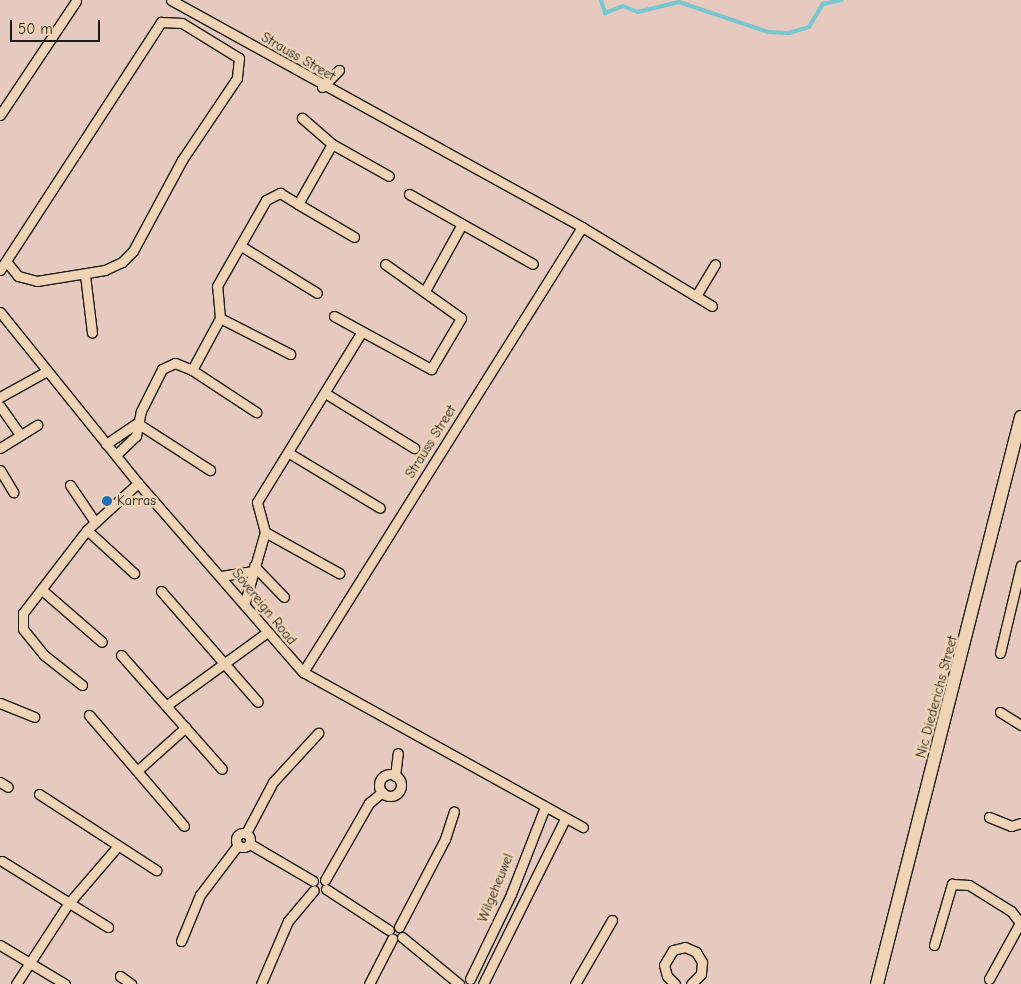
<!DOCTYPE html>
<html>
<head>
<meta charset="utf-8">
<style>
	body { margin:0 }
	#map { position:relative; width:1021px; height:984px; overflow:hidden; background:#e6c9bf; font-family:"Comic Neue",sans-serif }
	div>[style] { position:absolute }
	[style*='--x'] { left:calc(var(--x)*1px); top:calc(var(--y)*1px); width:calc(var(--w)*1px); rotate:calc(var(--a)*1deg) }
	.stream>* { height:4px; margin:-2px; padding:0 2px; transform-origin:2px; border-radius:2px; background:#76c7d0 }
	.roads { filter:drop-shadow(1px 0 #1c1c1c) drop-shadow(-1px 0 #1c1c1c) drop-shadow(0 1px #1c1c1c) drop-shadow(0 -1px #1c1c1c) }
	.street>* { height:9px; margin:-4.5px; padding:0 4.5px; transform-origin:4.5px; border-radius:4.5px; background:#eed4b5 }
	.street>.ring { margin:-4.5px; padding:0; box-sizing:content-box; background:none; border:9px solid #eed4b5; border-radius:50% }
	.secondary>* { height:12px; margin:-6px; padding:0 6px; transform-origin:6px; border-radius:6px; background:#eed4b5 }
	.dots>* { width:14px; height:14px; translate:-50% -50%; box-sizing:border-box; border:2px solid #eed4b5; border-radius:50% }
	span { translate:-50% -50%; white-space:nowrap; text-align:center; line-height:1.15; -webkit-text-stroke:5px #eed4b5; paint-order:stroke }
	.street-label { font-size:14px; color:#1c1c1c }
	.poi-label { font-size:14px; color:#1c1c1c }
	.left { translate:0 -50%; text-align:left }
	.scale { position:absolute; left:10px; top:20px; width:90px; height:22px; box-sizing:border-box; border:2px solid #1c1c1c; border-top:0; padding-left:6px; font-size:15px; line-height:18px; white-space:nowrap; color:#1c1c1c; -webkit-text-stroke:4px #eed4b5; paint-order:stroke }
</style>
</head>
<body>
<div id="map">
	<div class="stream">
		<div style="--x:601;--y:0;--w:14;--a:73"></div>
		<div style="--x:605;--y:13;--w:19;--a:-21"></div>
		<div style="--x:623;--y:6;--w:16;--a:22"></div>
		<div style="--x:638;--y:12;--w:42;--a:-13.7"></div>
		<div style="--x:679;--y:2;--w:94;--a:18.6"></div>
		<div style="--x:768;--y:32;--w:21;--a:3"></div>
		<div style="--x:789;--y:33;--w:21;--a:-17"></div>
		<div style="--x:809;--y:27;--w:27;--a:-59"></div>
		<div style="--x:823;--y:4;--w:19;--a:-12"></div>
	</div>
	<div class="roads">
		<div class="street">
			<div style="--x:171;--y:0;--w:470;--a:28.9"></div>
			<div style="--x:582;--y:227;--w:152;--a:31.3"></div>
			<div style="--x:322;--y:87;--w:24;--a:-45"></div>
			<div style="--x:0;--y:115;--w:137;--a:-56.3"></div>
			<div style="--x:332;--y:144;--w:65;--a:29.3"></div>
			<div style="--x:409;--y:194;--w:142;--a:29.4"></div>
			<div style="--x:298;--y:204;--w:65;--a:30.5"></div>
			<div style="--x:241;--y:246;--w:89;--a:31.7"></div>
			<div style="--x:0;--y:270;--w:296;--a:-57"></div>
			<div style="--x:161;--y:22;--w:21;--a:3"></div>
			<div style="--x:182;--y:23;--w:67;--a:31.6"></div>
			<div style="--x:239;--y:58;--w:20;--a:96"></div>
			<div style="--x:237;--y:78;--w:99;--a:123.9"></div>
			<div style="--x:182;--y:160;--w:103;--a:118.3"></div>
			<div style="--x:133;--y:251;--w:16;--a:135"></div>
			<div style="--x:122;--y:262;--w:19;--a:155"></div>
			<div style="--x:105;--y:270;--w:69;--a:170.8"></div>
			<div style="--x:37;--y:281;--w:20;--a:-165"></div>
			<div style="--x:18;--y:276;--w:19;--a:-129"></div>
			<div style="--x:85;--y:275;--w:58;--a:83.1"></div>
			<div style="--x:426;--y:289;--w:74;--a:-61"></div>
			<div style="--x:696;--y:296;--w:37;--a:-59"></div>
			<div style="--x:0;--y:312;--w:220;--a:51.1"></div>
			<div style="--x:138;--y:483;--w:251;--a:48.9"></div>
			<div style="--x:303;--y:672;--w:320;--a:29"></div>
			<div style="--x:334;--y:316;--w:111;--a:28.7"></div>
			<div style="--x:431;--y:369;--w:59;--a:-59.5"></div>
			<div style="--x:461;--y:318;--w:93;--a:-144.6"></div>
			<div style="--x:220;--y:318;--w:79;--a:27.2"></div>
			<div style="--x:192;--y:370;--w:77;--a:33.3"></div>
			<div style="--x:325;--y:393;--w:105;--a:31.7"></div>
			<div style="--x:0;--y:397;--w:54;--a:-29"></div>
			<div style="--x:0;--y:406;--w:35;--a:55"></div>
			<div style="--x:137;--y:423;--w:87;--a:32.8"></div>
			<div style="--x:106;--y:444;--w:37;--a:-34"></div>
			<div style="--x:0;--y:448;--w:44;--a:-31.9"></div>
			<div style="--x:289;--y:453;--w:106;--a:31.1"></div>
			<div style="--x:116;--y:455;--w:28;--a:-44"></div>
			<div style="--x:136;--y:436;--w:25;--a:-79"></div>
			<div style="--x:141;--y:411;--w:47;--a:-63.4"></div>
			<div style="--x:162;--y:369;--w:14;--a:-25"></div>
			<div style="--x:175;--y:363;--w:18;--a:22"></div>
			<div style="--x:192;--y:370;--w:59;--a:-61.7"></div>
			<div style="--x:220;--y:318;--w:32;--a:-95"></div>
			<div style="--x:217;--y:286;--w:99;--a:-60.3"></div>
			<div style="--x:266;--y:200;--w:16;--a:-27"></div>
			<div style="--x:280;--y:193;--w:21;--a:31"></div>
			<div style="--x:298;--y:204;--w:69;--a:-60.5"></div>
			<div style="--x:332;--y:144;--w:40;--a:-139"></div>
			<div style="--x:0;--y:470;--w:26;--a:59"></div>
			<div style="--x:70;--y:485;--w:45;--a:56"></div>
			<div style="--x:87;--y:530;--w:64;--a:42.5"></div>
			<div style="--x:265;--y:532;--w:85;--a:29"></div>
			<div style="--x:254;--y:566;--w:43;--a:45.9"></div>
			<div style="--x:221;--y:576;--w:31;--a:-9"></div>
			<div style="--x:42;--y:590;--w:79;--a:40.9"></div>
			<div style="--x:161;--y:591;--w:147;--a:48.9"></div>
			<div style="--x:245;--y:602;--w:73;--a:-74.1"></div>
			<div style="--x:265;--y:532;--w:31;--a:-105"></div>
			<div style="--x:257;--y:502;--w:198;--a:-58.4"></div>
			<div style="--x:1000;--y:653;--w:90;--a:-76.6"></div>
			<div style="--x:121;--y:655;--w:152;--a:48.5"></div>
			<div style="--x:303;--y:672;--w:525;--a:-57.91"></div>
			<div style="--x:82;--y:685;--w:48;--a:-141.7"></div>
			<div style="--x:44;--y:655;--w:33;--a:-129"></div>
			<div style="--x:23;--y:629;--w:16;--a:-90"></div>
			<div style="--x:23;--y:613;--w:105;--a:-52.4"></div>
			<div style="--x:87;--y:530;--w:69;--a:-42.7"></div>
			<div style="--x:0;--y:703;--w:37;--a:22"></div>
			<div style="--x:167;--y:705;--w:122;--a:-36"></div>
			<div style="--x:1000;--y:712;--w:25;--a:32"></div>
			<div style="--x:89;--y:715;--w:146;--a:49.4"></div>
			<div style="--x:138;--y:770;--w:64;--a:-41.9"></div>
			<div class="ring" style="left:379px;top:774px;width:13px;height:13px"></div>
			<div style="--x:395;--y:776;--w:23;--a:-83"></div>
			<div style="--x:0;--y:782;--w:9;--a:32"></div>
			<div style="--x:39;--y:794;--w:140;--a:33"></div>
			<div style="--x:989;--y:817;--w:24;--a:22"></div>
			<div style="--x:1011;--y:826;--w:10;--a:-17"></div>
			<div class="ring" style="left:236px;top:833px;width:5px;height:5px"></div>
			<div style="--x:246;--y:833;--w:58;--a:-62.1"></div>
			<div style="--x:273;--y:782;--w:67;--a:-47.4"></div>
			<div style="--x:250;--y:844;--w:73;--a:30.4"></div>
			<div style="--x:2;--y:861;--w:125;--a:31.9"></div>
			<div style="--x:325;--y:880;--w:89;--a:-60.3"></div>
			<div style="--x:369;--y:803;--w:17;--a:-40"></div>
			<div style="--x:326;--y:889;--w:75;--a:33.1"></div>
			<div style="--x:399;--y:927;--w:99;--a:-62.4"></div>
			<div style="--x:445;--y:839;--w:29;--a:-72"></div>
			<div style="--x:402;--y:937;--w:74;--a:39.5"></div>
			<div style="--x:181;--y:941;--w:50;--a:-67.6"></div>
			<div style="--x:200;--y:895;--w:63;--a:-52.8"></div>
			<div style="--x:0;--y:945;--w:76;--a:31"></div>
			<div style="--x:934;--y:945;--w:64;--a:-73.6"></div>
			<div style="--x:952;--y:884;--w:17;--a:3"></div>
			<div style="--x:969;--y:885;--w:49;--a:31.8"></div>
			<div style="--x:1011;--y:911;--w:16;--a:52"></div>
			<div style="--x:120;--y:976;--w:14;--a:36"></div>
			<div style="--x:470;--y:979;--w:94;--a:-64.2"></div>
			<div style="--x:511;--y:894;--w:93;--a:-68.7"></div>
			<div style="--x:989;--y:979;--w:66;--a:-61.1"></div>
			<div style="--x:16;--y:984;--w:95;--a:-57"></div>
			<div style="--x:68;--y:904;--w:75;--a:-49.3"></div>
			<div style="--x:261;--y:984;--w:69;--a:-66.8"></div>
			<div style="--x:288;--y:921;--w:40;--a:-50"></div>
			<div style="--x:369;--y:984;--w:51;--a:-62.9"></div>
			<div style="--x:483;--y:984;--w:184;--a:-63.6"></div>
			<div style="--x:575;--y:984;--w:74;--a:-60"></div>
			<div style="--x:675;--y:984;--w:11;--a:-135"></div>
			<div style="--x:667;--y:976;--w:11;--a:-105"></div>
			<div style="--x:664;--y:965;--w:17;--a:-59"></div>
			<div style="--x:673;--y:950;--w:12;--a:-14"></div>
			<div style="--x:685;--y:947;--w:12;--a:24"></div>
			<div style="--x:696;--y:952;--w:12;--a:59"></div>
			<div style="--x:702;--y:962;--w:12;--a:95"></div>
			<div style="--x:701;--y:974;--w:14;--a:135"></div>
		</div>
		<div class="secondary">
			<div style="--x:877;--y:984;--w:585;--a:-75.75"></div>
		</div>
	</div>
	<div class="dots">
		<div style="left:107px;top:501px;background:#1f6fb2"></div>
	</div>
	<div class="street-label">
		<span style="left:298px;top:57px;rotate:30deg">Strauss Street</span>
		<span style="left:431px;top:442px;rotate:-58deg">Strauss Street</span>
		<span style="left:264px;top:607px;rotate:51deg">Sovereign Road</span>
		<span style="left:937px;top:697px;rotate:-75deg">Nic Diederichs Street</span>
		<span style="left:496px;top:888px;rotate:-68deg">Wilgeheuwel</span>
	</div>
	<div class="poi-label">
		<span class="left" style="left:117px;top:501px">Karras</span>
	</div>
	<div class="scale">50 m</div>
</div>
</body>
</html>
